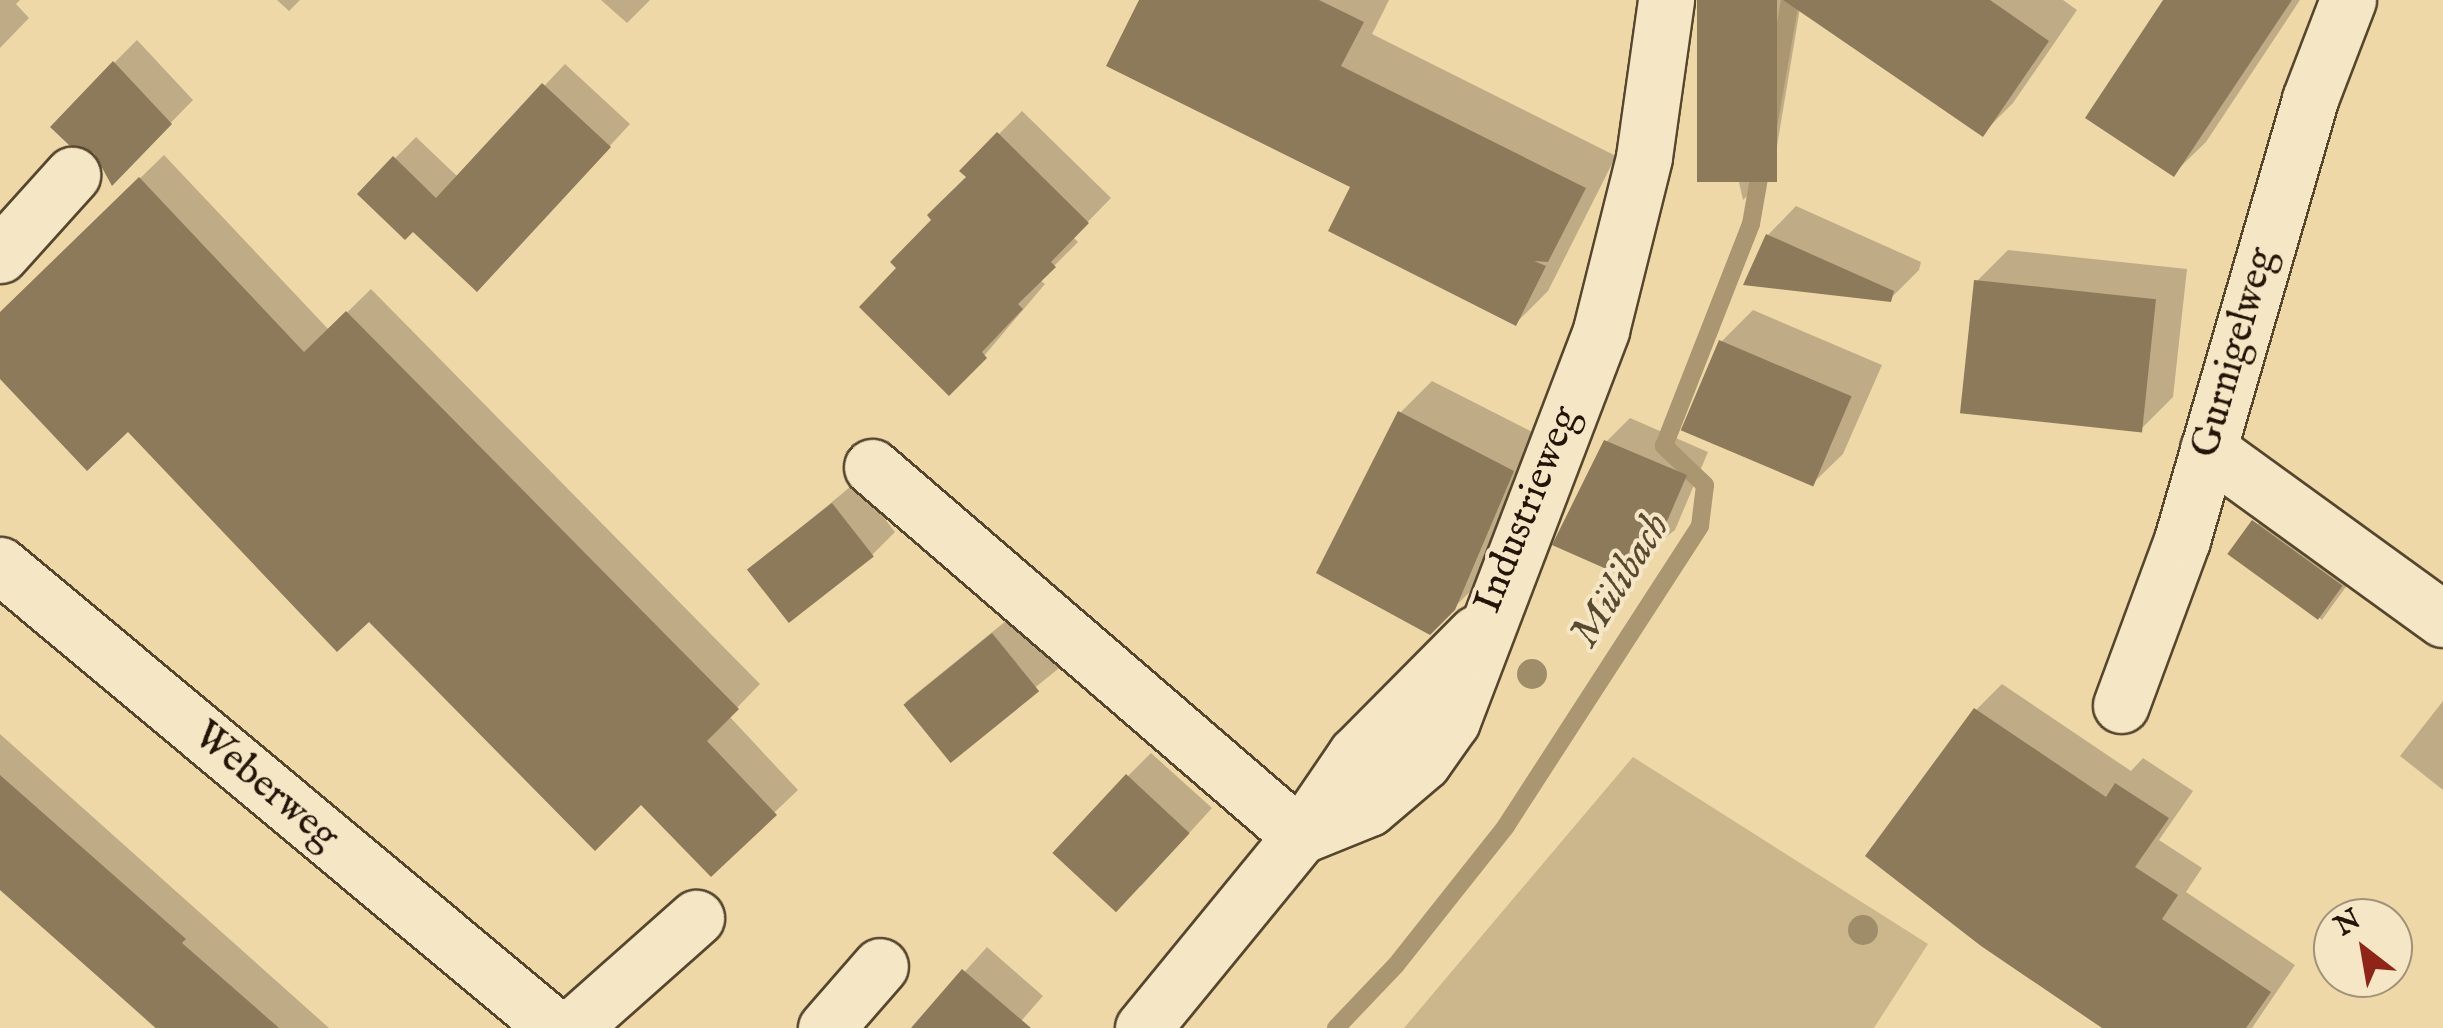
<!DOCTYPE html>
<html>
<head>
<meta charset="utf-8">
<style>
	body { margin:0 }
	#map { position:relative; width:2443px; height:1028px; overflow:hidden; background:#efd8a8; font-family:"IM FELL English",serif }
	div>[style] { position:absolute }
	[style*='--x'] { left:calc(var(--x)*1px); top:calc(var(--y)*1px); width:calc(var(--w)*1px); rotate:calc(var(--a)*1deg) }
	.green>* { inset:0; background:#ccb78c }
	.shadow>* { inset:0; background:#0003; transform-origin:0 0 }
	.stream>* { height:18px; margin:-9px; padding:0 9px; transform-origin:9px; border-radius:9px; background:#aa9671 }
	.building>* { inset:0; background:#8d7a5a; transform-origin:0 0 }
	.roads { filter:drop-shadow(2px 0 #56462e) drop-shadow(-2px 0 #56462e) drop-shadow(0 2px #56462e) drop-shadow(0 -2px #56462e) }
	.minor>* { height:55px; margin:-27.5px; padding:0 27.5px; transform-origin:27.5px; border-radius:27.5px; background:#f5e6c6 }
	.trees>* { width:30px; height:30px; margin:-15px; border-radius:50%; background:#9f8c69 }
	span { translate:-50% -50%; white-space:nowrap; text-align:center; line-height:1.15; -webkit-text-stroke:8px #f5e6c6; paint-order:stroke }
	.street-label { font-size:40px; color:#231506 }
	.water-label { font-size:42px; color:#594931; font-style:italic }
	.north { position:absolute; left:2313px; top:898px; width:100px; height:100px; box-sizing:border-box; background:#f5e6c6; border:2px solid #a19279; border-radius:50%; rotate:329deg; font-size:28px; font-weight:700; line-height:40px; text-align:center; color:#231506 }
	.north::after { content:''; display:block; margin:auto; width:35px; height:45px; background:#8f2418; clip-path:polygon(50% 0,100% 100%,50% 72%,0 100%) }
</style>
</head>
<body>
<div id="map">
	<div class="green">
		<div style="clip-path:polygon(1633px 757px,1928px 944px,1874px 1028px,1404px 1028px)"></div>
	</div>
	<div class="shadow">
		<div style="clip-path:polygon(0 0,20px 0,16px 4px,29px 18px,0 48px)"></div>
		<div style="clip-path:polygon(277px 0,300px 0,289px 11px)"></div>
		<div style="clip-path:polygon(601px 0,650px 0,627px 23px)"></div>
		<div style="clip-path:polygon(1142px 0,1389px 0,1372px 34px,1616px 156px,1548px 291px,1516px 323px)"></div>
		<div style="clip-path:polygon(1698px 0,2063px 0,2077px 10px,2013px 103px,1983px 133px,1800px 8px,1773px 170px,1743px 200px)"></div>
		<div style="clip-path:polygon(2166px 0,2300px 0,2206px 142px,2174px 173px)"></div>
		<div style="clip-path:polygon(137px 40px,193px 100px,113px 182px,114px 63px)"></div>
		<div style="clip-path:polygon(565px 64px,630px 124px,498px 267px,413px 229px,360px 194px,416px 137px,458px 177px)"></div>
		<div style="clip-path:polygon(1022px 111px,1111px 198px,1073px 237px,1078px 242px,1040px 280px,1045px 284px,972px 370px,900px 268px,969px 177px,962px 171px)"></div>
		<div style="clip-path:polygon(164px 155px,329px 330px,371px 289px,760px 684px,729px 716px,798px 790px,711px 873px,641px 801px,369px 618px,128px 429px,0 376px,0 314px)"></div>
		<div style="clip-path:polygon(1796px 206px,1921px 262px,1919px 270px,1890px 299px,1768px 235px)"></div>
		<div style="clip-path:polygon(2008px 250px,2187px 269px,2173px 397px,2141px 429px,1976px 282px)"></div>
		<div style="clip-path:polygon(1753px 310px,1882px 365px,1843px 454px,1811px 485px,1721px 342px)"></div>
		<div style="clip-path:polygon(1432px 381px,1544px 438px,1487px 575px,1429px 632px,1400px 413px)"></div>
		<div style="clip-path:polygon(1630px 418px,1708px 452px,1675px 530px,1619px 572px,1606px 442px)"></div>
		<div style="clip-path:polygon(856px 482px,895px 532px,872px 555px,751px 569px)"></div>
		<div style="left:2277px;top:498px;width:108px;height:72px;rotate:36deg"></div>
		<div style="left:1017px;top:612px;width:70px;height:144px;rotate:51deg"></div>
		<div style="clip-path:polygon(2002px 684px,2131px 771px,2143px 758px,2193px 791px,2159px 840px,2202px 868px,2186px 892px,2295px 965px,2252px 1028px,2107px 1028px,1976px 710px)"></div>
		<div style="clip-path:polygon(2443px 701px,2443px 790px,2400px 756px)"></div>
		<div style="clip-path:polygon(0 734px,329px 1028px,155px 1028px,0 887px)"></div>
		<div style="clip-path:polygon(1151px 753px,1212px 808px,1141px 886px,1128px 776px)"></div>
		<div style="clip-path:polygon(987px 947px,1043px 996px,1015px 1028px,914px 1028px)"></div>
	</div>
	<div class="stream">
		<div style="--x:1336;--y:1028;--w:87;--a:-46.4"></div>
		<div style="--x:1396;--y:965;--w:177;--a:-51.6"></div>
		<div style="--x:1506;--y:826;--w:357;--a:-57.1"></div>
		<div style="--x:1700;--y:526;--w:41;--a:-83"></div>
		<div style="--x:1705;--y:485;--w:57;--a:-136.4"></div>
		<div style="--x:1664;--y:446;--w:238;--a:-68.6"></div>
		<div style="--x:1751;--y:224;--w:227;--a:-80.1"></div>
	</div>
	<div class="building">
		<div style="clip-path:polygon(1139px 0,1319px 0,1364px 22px,1341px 66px,1586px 188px,1548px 262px,1534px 261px,1546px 266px,1516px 326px,1328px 231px,1350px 187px,1106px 66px)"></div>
		<div style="left:1697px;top:0;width:80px;height:182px"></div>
		<div style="clip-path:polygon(1783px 0,1990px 0,2049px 41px,1983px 137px)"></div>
		<div style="clip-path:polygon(2163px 0,2292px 0,2174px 177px,2085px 118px)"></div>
		<div style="clip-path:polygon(113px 61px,172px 124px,112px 186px,94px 153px,69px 145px,50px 127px)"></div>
		<div style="clip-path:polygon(542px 83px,611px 147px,477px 292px,413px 232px,405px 240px,357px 194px,393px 156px,436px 198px)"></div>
		<div style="clip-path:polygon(997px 132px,1089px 223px,1051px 262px,1056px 267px,1018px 304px,1023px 309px,982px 352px,987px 358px,949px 396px,859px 307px,896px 268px,890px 262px,931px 220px,927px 215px,966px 177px,959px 171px)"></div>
		<div style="clip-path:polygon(139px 177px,304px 352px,346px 311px,739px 709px,707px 741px,777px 815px,711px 877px,641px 805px,595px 851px,369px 622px,337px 652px,128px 432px,87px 471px,0 379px,0 312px)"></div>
		<div style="clip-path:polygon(1766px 234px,1894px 291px,1891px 302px,1743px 285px)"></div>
		<div style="left:1974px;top:280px;width:183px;height:134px;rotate:6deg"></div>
		<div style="left:1719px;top:340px;width:144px;height:98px;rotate:23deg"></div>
		<div style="clip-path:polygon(1398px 411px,1514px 471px,1455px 610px,1430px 635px,1316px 573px)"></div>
		<div style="clip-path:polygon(1604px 440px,1687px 475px,1652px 556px,1631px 547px,1620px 575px,1552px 545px)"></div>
		<div style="left:832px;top:503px;width:68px;height:108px;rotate:52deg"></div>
		<div style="left:2252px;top:520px;width:112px;height:42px;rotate:36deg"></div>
		<div style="left:992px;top:633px;width:75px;height:114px;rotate:51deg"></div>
		<div style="clip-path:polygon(1974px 708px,2106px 797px,2115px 783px,2169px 818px,2135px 867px,2178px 895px,2162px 919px,2271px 992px,2246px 1028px,2102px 1028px,1981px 946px,1865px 856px)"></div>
		<div style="left:1126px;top:774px;width:87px;height:108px;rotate:43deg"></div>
		<div style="clip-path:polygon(0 775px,186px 939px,182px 943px,279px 1028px,156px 1028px,0 890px)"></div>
		<div style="clip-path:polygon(962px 969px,1031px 1028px,911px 1028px)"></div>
	</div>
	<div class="roads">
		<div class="minor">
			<div style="--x:0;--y:255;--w:108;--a:-48"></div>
			<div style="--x:2208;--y:449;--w:290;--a:35.9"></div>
			<div style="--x:872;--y:467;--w:565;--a:40.77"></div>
			<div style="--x:0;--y:565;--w:723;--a:39.84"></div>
			<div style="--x:2121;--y:705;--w:176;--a:-69.7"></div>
			<div style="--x:2182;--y:540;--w:459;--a:-73.8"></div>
			<div style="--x:2310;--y:99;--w:106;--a:-69"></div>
			<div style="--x:1300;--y:836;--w:74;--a:-22.1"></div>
			<div style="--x:1369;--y:808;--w:71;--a:-40.4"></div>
			<div style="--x:1423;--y:762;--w:50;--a:-54.7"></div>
			<div style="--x:1452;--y:721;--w:418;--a:-69.1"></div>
			<div style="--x:1601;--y:330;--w:178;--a:-76"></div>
			<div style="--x:1644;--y:157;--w:159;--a:-82"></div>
			<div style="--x:572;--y:1028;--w:166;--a:-41.6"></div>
			<div style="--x:826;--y:1028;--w:82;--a:-48.9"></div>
			<div style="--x:1143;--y:1028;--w:248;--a:-50.7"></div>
			<div style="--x:1300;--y:836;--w:99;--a:-55.7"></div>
			<div style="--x:1356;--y:754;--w:170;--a:-45.2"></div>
		</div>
	</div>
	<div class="trees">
		<div style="left:1532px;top:674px"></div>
		<div style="left:1863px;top:930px"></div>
	</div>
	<div class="street-label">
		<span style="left:2235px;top:353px;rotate:-74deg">Gurnigelweg</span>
		<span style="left:1528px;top:510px;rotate:-68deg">Industrieweg</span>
		<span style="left:265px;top:787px;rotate:40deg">Weberweg</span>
	</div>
	<div class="water-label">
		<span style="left:1621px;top:581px;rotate:-58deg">Mülibach</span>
	</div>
	<div class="north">N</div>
</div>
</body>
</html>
